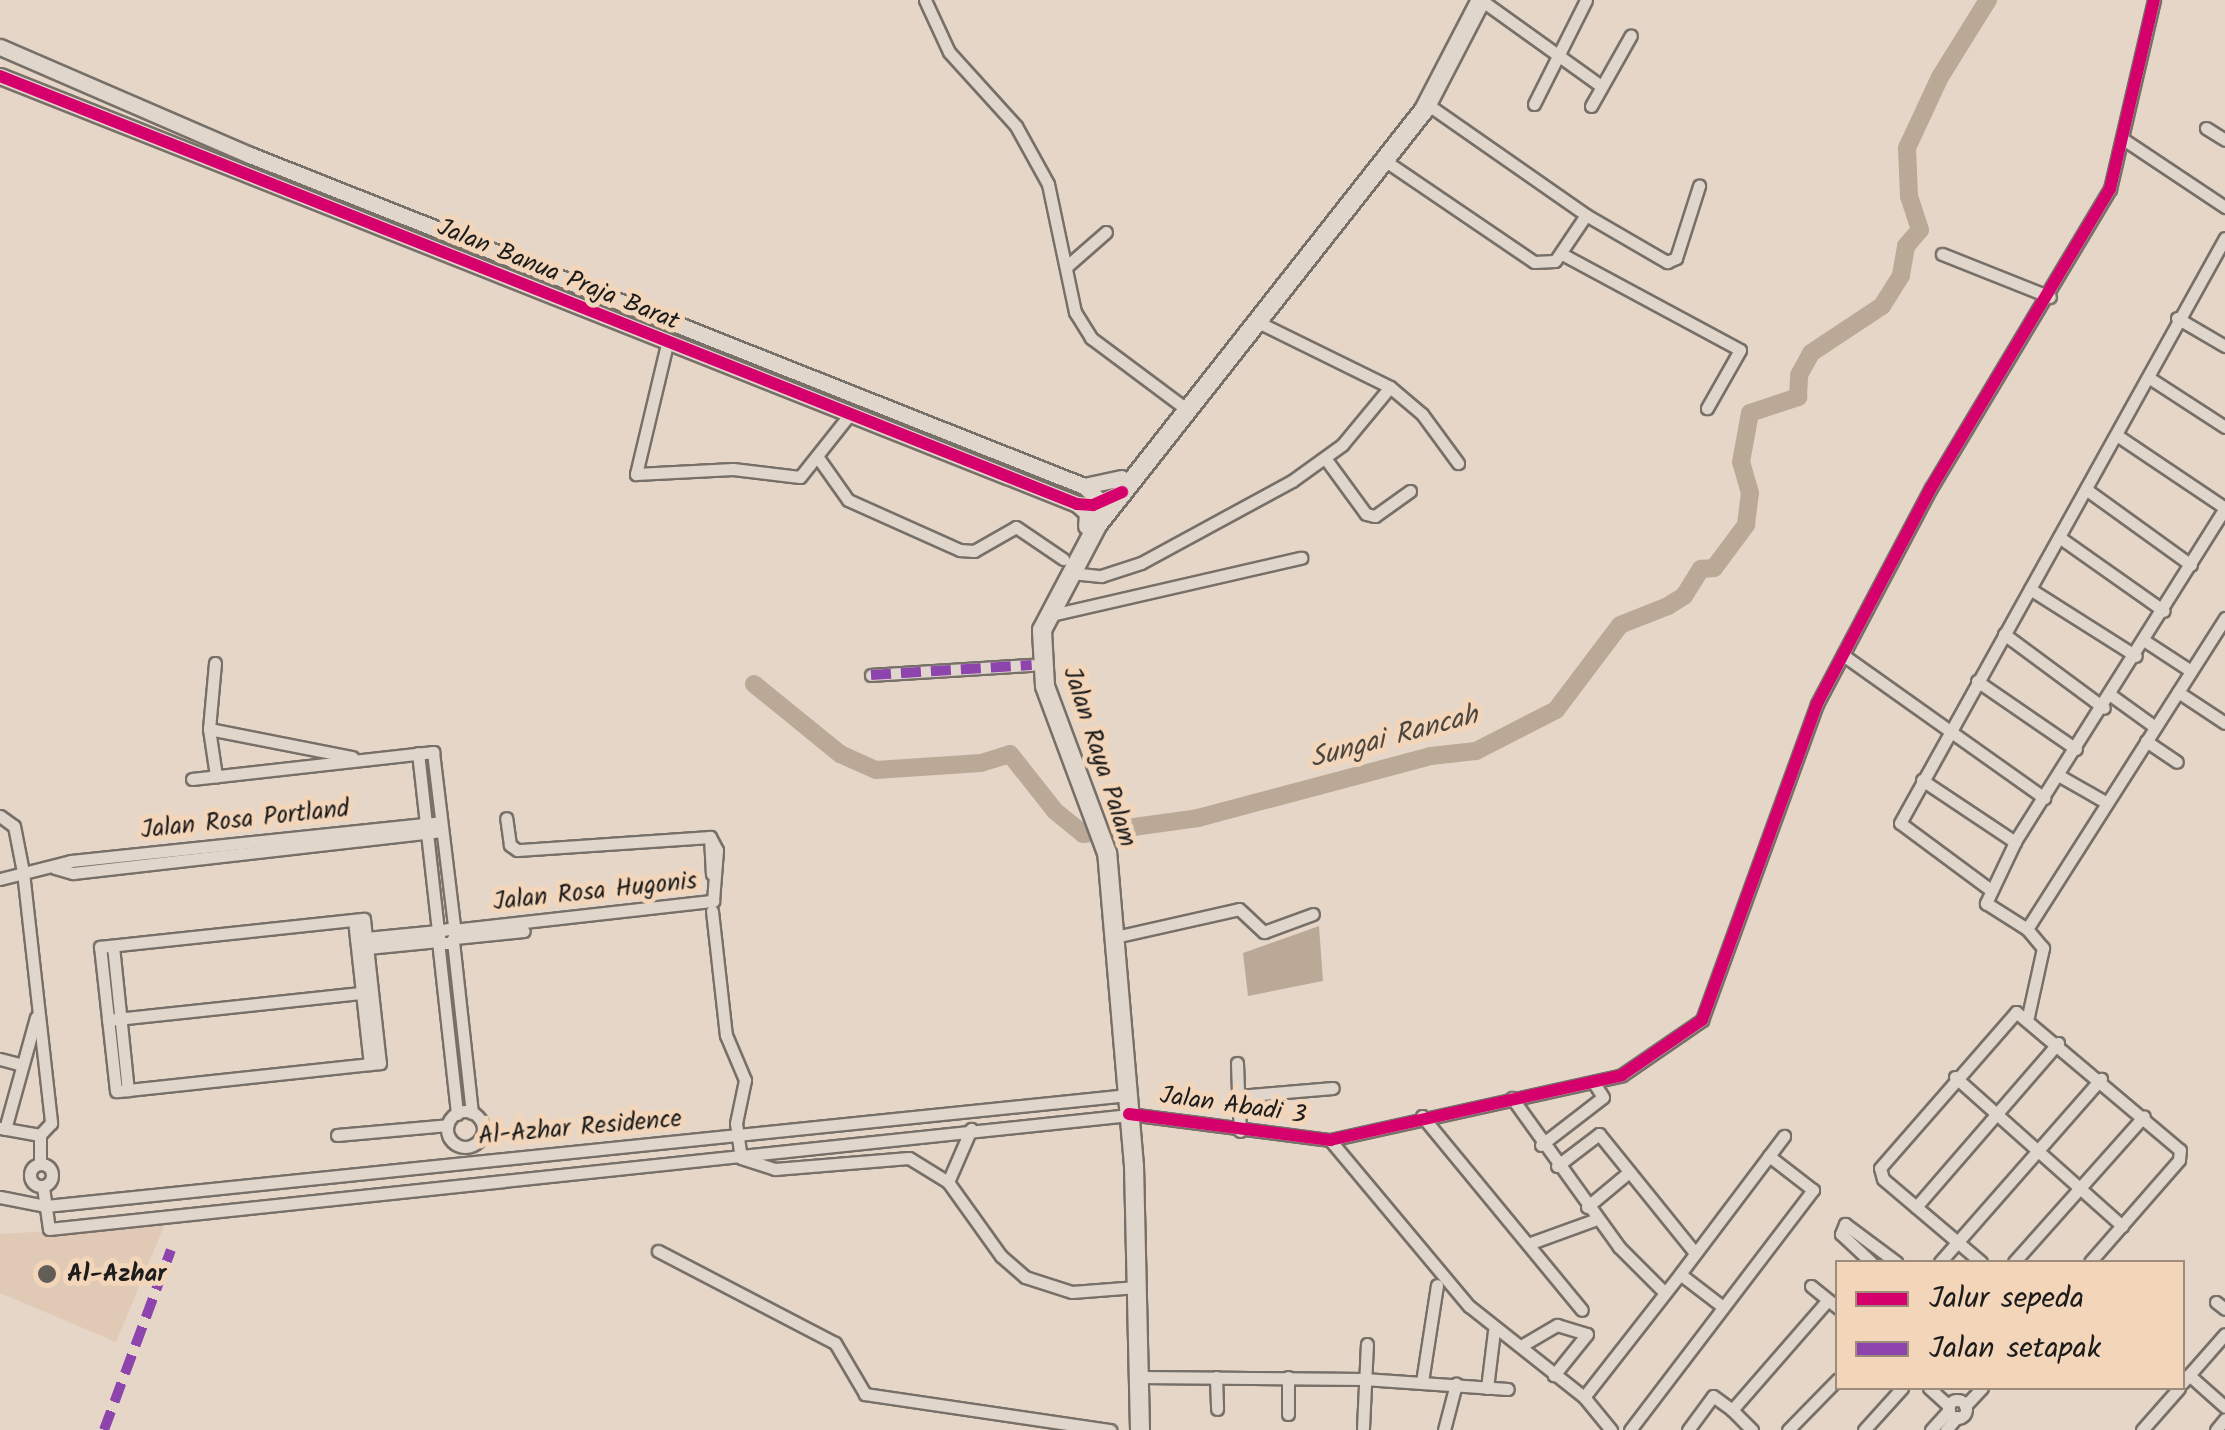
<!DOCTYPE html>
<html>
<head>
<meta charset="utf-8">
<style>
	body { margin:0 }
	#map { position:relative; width:2225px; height:1430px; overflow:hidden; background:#e6d6c7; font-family:Kalam,sans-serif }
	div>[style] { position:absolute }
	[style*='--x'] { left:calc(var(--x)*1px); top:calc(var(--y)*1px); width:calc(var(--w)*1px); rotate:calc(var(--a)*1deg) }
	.built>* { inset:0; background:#e0cab6 }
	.water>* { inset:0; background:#bba998 }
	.river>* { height:18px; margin:-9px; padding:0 9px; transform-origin:9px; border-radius:9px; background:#bba998 }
	.roads { filter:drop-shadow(2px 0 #777069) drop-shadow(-2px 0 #777069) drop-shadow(0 2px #777069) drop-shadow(0 -2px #777069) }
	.street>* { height:11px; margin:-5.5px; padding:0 5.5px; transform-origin:5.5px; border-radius:5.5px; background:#e1d6cc }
	.street>.ring { margin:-5.5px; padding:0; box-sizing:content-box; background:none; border:11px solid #e1d6cc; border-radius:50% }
	.secondary>* { height:15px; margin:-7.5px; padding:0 7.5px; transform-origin:7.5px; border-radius:7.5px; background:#e1d6cc }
	.primary>* { height:18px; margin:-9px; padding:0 9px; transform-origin:9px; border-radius:9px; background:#e1d6cc }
	.quiet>* { height:10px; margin-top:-5px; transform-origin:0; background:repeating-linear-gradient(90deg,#8e44ad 0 20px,transparent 0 30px) }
	.cycleway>* { height:12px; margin:-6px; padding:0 6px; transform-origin:6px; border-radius:6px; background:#d6006c }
	.dots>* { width:28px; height:28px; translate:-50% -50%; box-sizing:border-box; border:5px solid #f3d6ba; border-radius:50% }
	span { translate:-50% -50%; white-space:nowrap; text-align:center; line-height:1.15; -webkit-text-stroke:10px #f3d6ba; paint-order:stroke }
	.street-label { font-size:25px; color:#1c1c1c }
	.poi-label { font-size:25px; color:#1c1c1c; font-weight:700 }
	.left { translate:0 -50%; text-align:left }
	.water-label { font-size:28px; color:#4d4740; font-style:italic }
	.legend { position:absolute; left:1835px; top:1260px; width:350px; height:130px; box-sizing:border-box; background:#f3d6ba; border:2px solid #9d8c7b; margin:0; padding:12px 18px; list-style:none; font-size:30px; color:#1c1c1c }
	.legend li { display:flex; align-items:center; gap:20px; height:50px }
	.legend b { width:50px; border:2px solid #9d8c7b }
</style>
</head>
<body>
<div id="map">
	<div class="built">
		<div style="clip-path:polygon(165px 1224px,116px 1342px,0 1293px,0 1234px)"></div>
	</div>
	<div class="water">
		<div style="clip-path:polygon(1319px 926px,1323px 981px,1248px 996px,1243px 953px)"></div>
	</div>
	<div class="river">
		<div style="--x:754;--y:684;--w:111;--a:39.1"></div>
		<div style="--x:840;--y:754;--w:39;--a:24"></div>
		<div style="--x:876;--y:770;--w:105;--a:-3.8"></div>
		<div style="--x:981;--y:763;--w:30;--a:-17"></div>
		<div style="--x:1010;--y:754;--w:73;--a:51.7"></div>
		<div style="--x:1055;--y:811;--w:36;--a:39"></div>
		<div style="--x:1083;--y:834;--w:116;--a:-7.9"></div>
		<div style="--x:1198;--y:818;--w:241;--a:-14.9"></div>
		<div style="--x:1431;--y:756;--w:45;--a:-6.3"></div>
		<div style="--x:1476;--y:751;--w:90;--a:-27.1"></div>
		<div style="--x:1556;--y:710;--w:106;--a:-53"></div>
		<div style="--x:1620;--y:625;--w:52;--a:-21.6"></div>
		<div style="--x:1668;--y:606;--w:19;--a:-32"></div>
		<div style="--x:1684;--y:596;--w:32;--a:-58"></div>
		<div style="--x:1701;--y:569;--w:13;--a:-4"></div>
		<div style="--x:1714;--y:568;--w:54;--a:-53.3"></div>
		<div style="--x:1746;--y:525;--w:32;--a:-83"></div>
		<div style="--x:1750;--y:493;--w:32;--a:-106"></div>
		<div style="--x:1741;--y:462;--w:50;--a:-79.6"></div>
		<div style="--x:1750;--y:413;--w:51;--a:-18.4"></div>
		<div style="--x:1798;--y:397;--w:22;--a:-87"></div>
		<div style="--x:1799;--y:375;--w:25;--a:-61"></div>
		<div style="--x:1811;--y:353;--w:85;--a:-33.5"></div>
		<div style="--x:1882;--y:306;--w:36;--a:-58"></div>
		<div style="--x:1901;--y:275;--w:29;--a:-80"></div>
		<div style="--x:1906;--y:246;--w:21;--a:-49"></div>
		<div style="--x:1920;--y:230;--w:36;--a:-108"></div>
		<div style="--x:1909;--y:196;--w:48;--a:-92.4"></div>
		<div style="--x:1907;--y:148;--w:78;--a:-65.1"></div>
		<div style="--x:1940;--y:77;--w:91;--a:-58.1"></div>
	</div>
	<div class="roads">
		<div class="street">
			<div style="--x:925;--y:0;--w:57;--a:65.2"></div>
			<div style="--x:949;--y:52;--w:100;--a:47.8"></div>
			<div style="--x:1016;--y:126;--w:66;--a:61.1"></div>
			<div style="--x:1048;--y:184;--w:131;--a:78.1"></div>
			<div style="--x:1075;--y:312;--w:31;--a:58"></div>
			<div style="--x:1091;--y:338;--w:112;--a:36.7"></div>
			<div style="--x:1481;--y:0;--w:148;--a:35.6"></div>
			<div style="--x:1427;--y:104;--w:194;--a:34.9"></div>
			<div style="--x:1586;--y:215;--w:94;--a:30.1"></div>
			<div style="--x:1667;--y:262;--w:10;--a:-24"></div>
			<div style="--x:1676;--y:258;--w:76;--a:-72.3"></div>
			<div style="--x:1534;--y:104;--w:116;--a:-63.4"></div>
			<div style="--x:1591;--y:106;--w:81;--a:-60.6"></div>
			<div style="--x:2206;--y:128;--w:22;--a:32"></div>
			<div style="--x:2123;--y:139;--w:123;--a:33.7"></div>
			<div style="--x:1384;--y:160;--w:181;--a:34.2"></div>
			<div style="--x:1534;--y:262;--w:21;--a:-3"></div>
			<div style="--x:1555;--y:261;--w:55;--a:-56"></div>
			<div style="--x:1562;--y:254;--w:202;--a:28.3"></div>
			<div style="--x:1740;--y:350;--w:67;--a:119.6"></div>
			<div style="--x:1942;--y:254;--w:116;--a:21.7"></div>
			<div style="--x:1066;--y:267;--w:53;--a:-41.2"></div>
			<div style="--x:2177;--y:318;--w:56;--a:30.3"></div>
			<div style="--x:667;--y:344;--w:134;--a:103.4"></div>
			<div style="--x:636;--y:474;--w:97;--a:-3"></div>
			<div style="--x:733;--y:469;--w:67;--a:6.8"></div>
			<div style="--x:800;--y:477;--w:80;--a:-51.6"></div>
			<div style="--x:2151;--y:379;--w:88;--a:33"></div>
			<div style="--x:1390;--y:387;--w:42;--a:40.2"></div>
			<div style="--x:1422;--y:414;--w:61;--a:53.7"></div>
			<div style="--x:2118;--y:436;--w:129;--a:33.9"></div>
			<div style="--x:1325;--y:458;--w:69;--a:53.8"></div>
			<div style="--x:1366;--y:514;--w:9;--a:13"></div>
			<div style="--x:1375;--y:516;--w:43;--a:-35.5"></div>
			<div style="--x:819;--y:459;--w:50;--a:54.7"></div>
			<div style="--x:848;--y:500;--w:123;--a:24.1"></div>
			<div style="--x:960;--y:550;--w:14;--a:4"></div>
			<div style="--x:974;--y:551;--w:48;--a:-29.7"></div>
			<div style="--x:1016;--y:527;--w:57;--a:34.2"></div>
			<div style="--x:2087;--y:490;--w:128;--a:35.8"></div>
			<div style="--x:2225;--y:508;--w:395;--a:122.2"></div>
			<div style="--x:2015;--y:842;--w:68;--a:115.4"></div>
			<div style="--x:1986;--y:903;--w:49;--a:32.4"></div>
			<div style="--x:2027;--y:929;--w:369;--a:-57.5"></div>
			<div style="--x:2059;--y:537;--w:128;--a:35.2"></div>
			<div style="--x:1071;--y:573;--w:30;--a:6"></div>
			<div style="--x:1101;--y:576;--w:42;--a:-18"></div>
			<div style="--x:1141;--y:563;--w:172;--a:-28.5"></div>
			<div style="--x:1292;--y:481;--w:62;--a:-35.8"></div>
			<div style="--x:1342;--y:445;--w:75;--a:-50.4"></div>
			<div style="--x:1390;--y:387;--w:147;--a:-153.8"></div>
			<div style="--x:2030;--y:589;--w:125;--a:32.3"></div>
			<div style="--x:1047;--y:616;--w:261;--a:-12.9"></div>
			<div style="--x:2004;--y:634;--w:124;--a:36.5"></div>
			<div style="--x:2145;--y:641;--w:55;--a:33.1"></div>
			<div style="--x:1843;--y:655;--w:247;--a:35.4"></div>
			<div style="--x:215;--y:663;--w:66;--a:95.2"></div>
			<div style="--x:209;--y:729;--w:48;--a:81.5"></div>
			<div style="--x:871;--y:675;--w:161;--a:-3.6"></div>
			<div style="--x:1977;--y:681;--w:120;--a:34.5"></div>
			<div style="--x:2178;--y:692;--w:56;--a:33.4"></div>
			<div style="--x:2112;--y:696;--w:53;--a:35.8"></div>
			<div style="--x:209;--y:729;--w:146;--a:11.1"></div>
			<div style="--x:2146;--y:741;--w:37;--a:34"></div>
			<div style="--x:2058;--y:775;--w:56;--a:29.7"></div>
			<div style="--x:192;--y:779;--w:243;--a:-6.4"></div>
			<div style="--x:433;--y:752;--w:183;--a:83.1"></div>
			<div style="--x:455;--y:934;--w:10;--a:114"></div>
			<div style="--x:451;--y:943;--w:11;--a:180"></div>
			<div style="--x:440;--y:943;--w:12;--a:-99"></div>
			<div style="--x:438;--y:931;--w:15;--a:-11"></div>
			<div style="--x:1922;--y:780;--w:112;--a:33.7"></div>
			<div style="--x:0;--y:816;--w:17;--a:36"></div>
			<div style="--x:14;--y:826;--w:47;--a:78.9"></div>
			<div style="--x:23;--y:872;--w:253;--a:83.6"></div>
			<div style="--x:51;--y:1123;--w:16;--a:133"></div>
			<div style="--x:40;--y:1135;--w:41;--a:-170.1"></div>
			<div style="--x:710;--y:837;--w:37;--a:87"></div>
			<div style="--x:55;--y:868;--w:19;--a:16"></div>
			<div style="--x:73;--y:873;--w:371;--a:-6.5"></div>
			<div style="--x:0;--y:879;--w:73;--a:-14.2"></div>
			<div style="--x:71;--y:861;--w:372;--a:-6"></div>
			<div style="--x:1988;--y:888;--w:109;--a:-143.5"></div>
			<div style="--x:1900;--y:823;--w:669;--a:-60.95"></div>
			<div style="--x:712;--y:911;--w:125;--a:83.6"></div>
			<div style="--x:726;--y:1035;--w:49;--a:67.1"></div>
			<div style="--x:745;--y:1080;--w:44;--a:101.8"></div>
			<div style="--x:736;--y:1123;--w:35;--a:82"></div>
			<div style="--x:741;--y:1158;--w:36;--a:18"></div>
			<div style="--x:775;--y:1169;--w:134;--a:-4.7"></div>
			<div style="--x:909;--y:1158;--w:46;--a:31.6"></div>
			<div style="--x:948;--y:1182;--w:91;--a:54.4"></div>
			<div style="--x:1001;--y:1256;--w:32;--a:41"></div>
			<div style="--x:1025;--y:1277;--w:49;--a:17.7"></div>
			<div style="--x:1072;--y:1292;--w:65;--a:-4.4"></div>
			<div style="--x:364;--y:919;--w:145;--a:83.7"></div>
			<div style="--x:380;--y:1063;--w:265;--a:173.9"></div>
			<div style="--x:116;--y:1091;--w:145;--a:-96.3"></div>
			<div style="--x:100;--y:947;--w:265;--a:-6.1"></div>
			<div style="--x:354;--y:920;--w:145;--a:83.7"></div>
			<div style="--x:2027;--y:929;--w:25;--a:50"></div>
			<div style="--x:2043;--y:948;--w:70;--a:102.4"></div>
			<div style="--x:453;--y:930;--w:262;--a:-6.4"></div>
			<div style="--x:713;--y:901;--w:51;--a:-85.5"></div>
			<div style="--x:717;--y:850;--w:15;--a:-118"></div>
			<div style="--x:710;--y:837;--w:193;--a:176.1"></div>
			<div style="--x:517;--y:850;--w:9;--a:-144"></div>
			<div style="--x:510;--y:845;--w:27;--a:-98"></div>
			<div style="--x:1115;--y:937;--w:127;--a:-12.7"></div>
			<div style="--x:1239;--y:909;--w:34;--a:43"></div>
			<div style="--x:1264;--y:932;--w:52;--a:-20.2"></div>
			<div style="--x:455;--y:938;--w:69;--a:-5.8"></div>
			<div style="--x:356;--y:939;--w:82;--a:-5.6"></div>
			<div style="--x:438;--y:931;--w:179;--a:-96.4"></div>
			<div style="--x:453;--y:941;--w:173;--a:83.7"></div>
			<div style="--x:113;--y:946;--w:145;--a:84.1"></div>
			<div style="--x:358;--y:949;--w:80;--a:-5.7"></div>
			<div style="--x:438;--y:941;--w:174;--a:83.7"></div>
			<div style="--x:108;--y:1020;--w:265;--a:-6.1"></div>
			<div style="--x:0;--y:1059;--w:20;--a:15"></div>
			<div style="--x:1237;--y:1063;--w:33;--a:88"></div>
			<div style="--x:1955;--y:1077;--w:224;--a:41.7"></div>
			<div style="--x:1512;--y:1098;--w:183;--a:54.3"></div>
			<div style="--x:1619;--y:1247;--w:64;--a:45"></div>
			<div class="ring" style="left:447px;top:1111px;width:25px;height:25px"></div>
			<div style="--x:1129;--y:1114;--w:203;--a:7.4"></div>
			<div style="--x:1330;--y:1140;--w:299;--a:-12.5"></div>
			<div style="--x:1622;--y:1075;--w:97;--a:-34.5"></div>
			<div style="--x:1702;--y:1020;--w:336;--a:-70"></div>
			<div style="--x:1817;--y:704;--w:244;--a:-62.2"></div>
			<div style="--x:1931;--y:488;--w:348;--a:-59.1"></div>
			<div style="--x:2110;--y:189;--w:194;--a:-76.9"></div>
			<div style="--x:1422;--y:1116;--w:251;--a:50.5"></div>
			<div style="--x:5;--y:1129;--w:116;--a:-74.5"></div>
			<div style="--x:1240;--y:1131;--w:35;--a:-93"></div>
			<div style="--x:1238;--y:1096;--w:95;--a:-4.8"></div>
			<div style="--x:40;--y:1135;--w:29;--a:90"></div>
			<div style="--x:337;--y:1135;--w:111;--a:-5.1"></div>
			<div style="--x:1330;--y:1140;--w:217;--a:50.1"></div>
			<div style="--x:1469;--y:1306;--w:147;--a:38.4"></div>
			<div style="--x:1584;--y:1397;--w:43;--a:50.7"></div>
			<div style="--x:1541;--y:1145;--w:78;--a:-37.7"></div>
			<div style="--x:1603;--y:1097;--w:17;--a:-123"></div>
			<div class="ring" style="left:30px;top:1164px;width:11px;height:11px"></div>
			<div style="--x:1557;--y:1166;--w:53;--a:-37.3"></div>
			<div style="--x:1599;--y:1134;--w:153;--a:51.1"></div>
			<div style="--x:948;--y:1182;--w:58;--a:-66.5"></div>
			<div style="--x:43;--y:1187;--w:42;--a:81.9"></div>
			<div style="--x:49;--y:1229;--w:1077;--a:-6.02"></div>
			<div style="--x:0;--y:1197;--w:47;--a:11.1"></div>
			<div style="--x:46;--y:1206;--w:1078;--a:-5.86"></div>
			<div style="--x:1587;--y:1207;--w:55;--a:-39.8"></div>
			<div style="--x:1916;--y:1207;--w:217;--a:-49.1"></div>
			<div style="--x:1528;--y:1244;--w:73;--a:-19.9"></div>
			<div style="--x:658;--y:1251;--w:199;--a:27.5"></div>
			<div style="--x:835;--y:1343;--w:59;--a:59.5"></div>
			<div style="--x:865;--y:1394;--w:248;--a:8.4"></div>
			<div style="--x:1871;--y:1262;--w:41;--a:-137"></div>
			<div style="--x:1841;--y:1234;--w:11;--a:-68"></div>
			<div style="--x:1845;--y:1224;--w:64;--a:36.7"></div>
			<div style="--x:1940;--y:1262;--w:244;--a:-48.7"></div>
			<div style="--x:1981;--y:1262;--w:128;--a:-139.7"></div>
			<div style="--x:1883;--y:1179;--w:11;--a:-105"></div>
			<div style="--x:1880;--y:1168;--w:207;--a:-48.9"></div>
			<div style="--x:2016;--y:1012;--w:214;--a:40.1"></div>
			<div style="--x:2180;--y:1150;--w:10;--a:96"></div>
			<div style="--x:2179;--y:1160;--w:135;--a:131.1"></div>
			<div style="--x:2014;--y:1262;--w:195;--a:-48.3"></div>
			<div style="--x:1811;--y:1286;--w:35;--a:39"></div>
			<div style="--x:2216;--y:1302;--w:11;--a:38"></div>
			<div style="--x:1723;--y:1307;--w:54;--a:-142.5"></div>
			<div style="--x:1680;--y:1274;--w:173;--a:-53"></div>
			<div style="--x:1521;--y:1346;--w:42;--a:-30.3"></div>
			<div style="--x:1557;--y:1325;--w:31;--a:17"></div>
			<div style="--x:1587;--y:1334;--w:53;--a:128.8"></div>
			<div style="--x:2189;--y:1375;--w:48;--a:41.6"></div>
			<div style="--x:1140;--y:1377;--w:224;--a:0.5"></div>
			<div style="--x:1364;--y:1379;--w:144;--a:4"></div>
			<div style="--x:1216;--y:1377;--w:32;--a:88"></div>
			<div style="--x:1288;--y:1377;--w:37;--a:90"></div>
			<div style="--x:1422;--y:1382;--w:98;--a:-81.2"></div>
			<div style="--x:2182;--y:1383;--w:65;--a:-48.7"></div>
			<div style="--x:1487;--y:1388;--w:57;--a:-83"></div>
			<div style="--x:1929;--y:1388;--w:27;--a:42"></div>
			<div style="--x:1584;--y:1397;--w:156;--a:-52"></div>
			<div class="ring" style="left:1948px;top:1400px;width:7px;height:7px"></div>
			<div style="--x:1965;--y:1406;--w:25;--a:-47"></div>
			<div style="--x:1363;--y:1428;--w:84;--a:-87.3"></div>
			<div style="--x:1444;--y:1430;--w:48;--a:-75.4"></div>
			<div style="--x:1630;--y:1430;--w:302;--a:-52.7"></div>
			<div style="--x:1813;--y:1190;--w:56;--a:-142.3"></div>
			<div style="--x:1688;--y:1430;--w:42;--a:-53.7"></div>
			<div style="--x:1713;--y:1396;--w:24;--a:36"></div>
			<div style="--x:1752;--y:1430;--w:28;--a:-135"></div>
			<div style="--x:1732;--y:1410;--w:146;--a:-48.9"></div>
			<div style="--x:1788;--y:1430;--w:71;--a:-45.6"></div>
			<div style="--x:1864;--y:1430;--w:57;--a:-47.9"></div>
			<div style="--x:1931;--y:1430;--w:27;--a:-48"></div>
			<div style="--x:1946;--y:1430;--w:17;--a:-50"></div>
			<div style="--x:2142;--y:1430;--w:56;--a:-48.6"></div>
			<div style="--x:2216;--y:1430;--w:14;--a:-51"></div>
		</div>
		<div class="secondary">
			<div style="--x:0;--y:47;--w:272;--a:23.4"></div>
			<div style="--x:250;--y:155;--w:897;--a:21.65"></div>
			<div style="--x:1084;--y:486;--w:25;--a:43"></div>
			<div style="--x:0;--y:76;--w:1159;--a:21.67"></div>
			<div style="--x:1077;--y:504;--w:16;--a:4"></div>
			<div style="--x:1093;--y:505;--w:32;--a:-24"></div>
			<div style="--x:1084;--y:486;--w:38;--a:-12"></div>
			<div style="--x:1077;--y:504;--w:13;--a:42"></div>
			<div style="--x:1087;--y:513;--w:13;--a:94"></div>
		</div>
		<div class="primary">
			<div style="--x:1140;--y:1430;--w:264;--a:-91.3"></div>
			<div style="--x:1134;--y:1166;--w:314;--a:-94.9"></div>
			<div style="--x:1107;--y:853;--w:178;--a:-110.4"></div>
			<div style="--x:1045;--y:686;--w:56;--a:-93.1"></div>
			<div style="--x:1042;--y:630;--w:120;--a:-62.2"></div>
			<div style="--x:1098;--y:524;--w:527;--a:-51.78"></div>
			<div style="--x:1424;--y:110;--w:124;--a:-62.6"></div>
		</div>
	</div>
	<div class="quiet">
		<div style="--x:871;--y:675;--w:161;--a:-3.6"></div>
		<div style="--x:104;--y:1430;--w:192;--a:-69.6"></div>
	</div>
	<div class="cycleway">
		<div style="--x:0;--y:76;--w:1159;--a:21.67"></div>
		<div style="--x:1077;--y:504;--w:16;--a:4"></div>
		<div style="--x:1093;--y:505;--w:32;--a:-24"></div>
		<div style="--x:1129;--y:1114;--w:203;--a:7.4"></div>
		<div style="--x:1330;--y:1140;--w:299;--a:-12.5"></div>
		<div style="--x:1622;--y:1075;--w:97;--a:-34.5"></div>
		<div style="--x:1702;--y:1020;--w:336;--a:-70"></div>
		<div style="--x:1817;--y:704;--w:244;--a:-62.2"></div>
		<div style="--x:1931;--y:488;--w:348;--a:-59.1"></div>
		<div style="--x:2110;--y:189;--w:194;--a:-76.9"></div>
	</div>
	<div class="dots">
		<div style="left:47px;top:1274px;background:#635d58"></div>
	</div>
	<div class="street-label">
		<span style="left:558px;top:275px;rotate:22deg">Jalan Banua Praja Barat</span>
		<span style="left:1099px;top:757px;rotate:72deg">Jalan Raya Palam</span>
		<span style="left:245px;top:820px;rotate:-6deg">Jalan Rosa Portland</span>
		<span style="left:595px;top:892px;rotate:-6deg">Jalan Rosa Hugonis</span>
		<span style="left:1233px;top:1106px;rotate:8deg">Jalan Abadi 3</span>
		<span style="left:580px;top:1128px;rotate:-5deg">Al-Azhar Residence</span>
	</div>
	<div class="poi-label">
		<span class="left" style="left:67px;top:1274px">Al-Azhar</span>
	</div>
	<div class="water-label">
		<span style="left:1394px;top:738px;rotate:-15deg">Sungai Rancah</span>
	</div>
	<ul class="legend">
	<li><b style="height:12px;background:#d6006c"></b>Jalur sepeda</li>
	<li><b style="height:12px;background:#8e44ad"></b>Jalan setapak</li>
	</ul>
</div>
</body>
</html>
